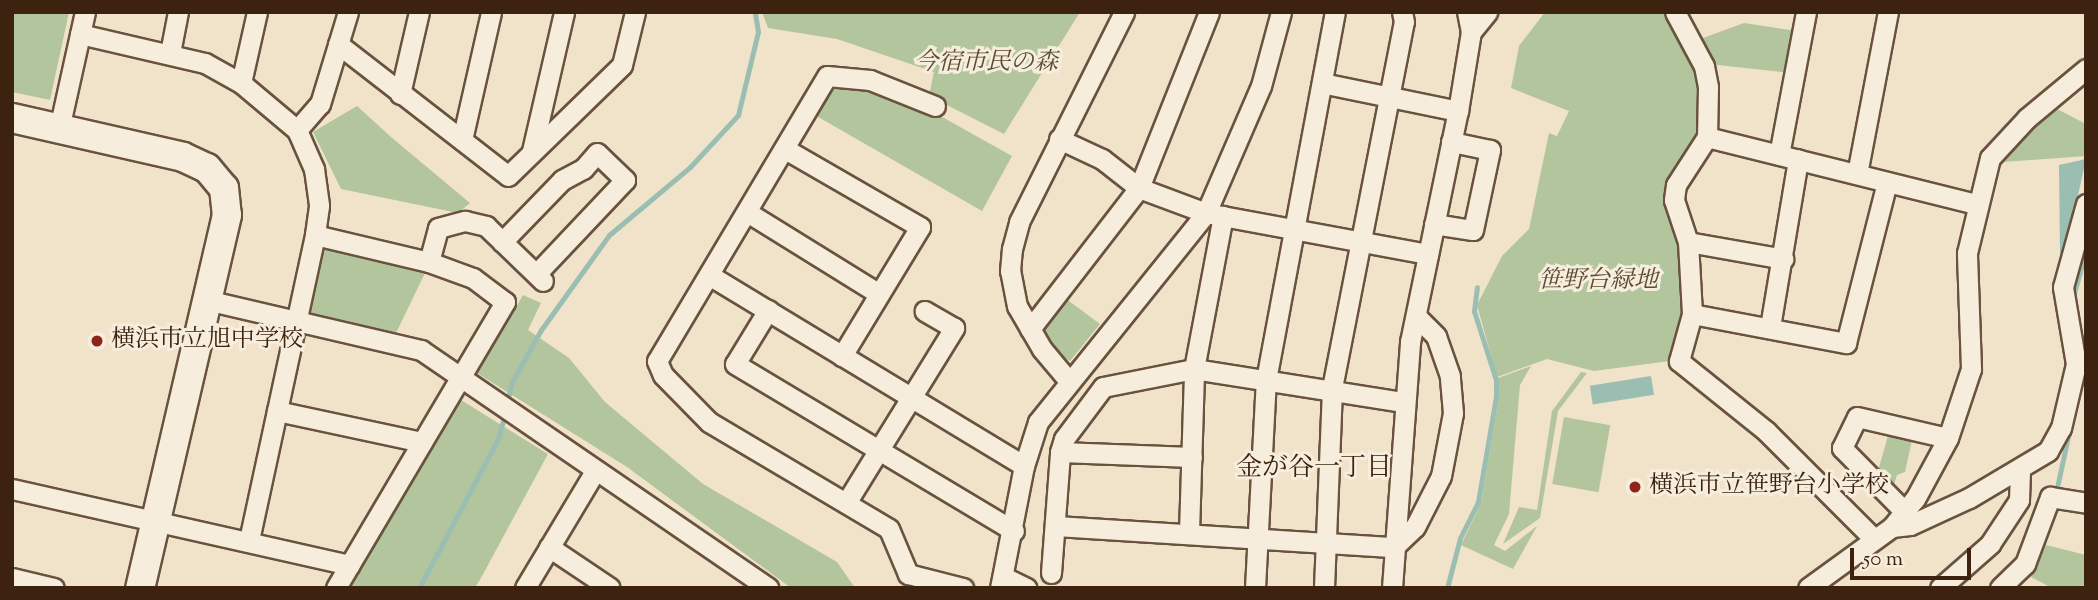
<!DOCTYPE html>
<html>
<head>
<meta charset="utf-8">
<style>
	body { margin:0 }
	#map { position:relative; width:2098px; height:600px; overflow:hidden; background:#f1e3ca; font-family:"Sorts Mill Goudy","Noto Serif JP",serif }
	div>[style] { position:absolute }
	[style*='--x'] { left:calc(var(--x)*1px); top:calc(var(--y)*1px); width:calc(var(--w)*1px); rotate:calc(var(--a)*1deg) }
	.green>* { inset:0; background:#b3c59c; transform-origin:0 0 }
	.water>* { inset:0; background:#9bbeb2; transform-origin:0 0 }
	.stream>* { height:5px; margin:-2.5px; padding:0 2.5px; transform-origin:2.5px; border-radius:2.5px; background:#9bbeb2 }
	.roads { filter:drop-shadow(2px 0 #69523e) drop-shadow(-2px 0 #69523e) drop-shadow(0 2px #69523e) drop-shadow(0 -2px #69523e) }
	.street>* { height:19px; margin:-9.5px; padding:0 9.5px; transform-origin:9.5px; border-radius:9.5px; background:#f6eddd }
	.secondary>* { height:28px; margin:-14px; padding:0 14px; transform-origin:14px; border-radius:14px; background:#f6eddd }
	.dots>* { width:19px; height:19px; translate:-50% -50%; box-sizing:border-box; border:4px solid #f6eddd; border-radius:50% }
	span { translate:-50% -50%; white-space:nowrap; text-align:center; line-height:1.15; -webkit-text-stroke:6px #f6eddd; paint-order:stroke }
	.park-label { font-size:24px; color:#5a4b32; font-style:italic }
	.poi-label { font-size:24px; color:#3c220f }
	.left { translate:0 -50%; text-align:left }
	.neighbourhood-label { font-size:26px; color:#3c220f }
	.frame { position:absolute; inset:0; border:14px solid #3c220f; pointer-events:none }
	.scale { position:absolute; left:1850px; top:548px; width:121px; height:32px; box-sizing:border-box; border:4px solid #3c220f; border-top:0; padding-left:9px; font-size:21px; line-height:24px; white-space:nowrap; color:#3c220f; -webkit-text-stroke:5px #f6eddd; paint-order:stroke }
</style>
</head>
<body>
<div id="map">
	<div class="green">
		<div style="clip-path:polygon(12px 12px,69px 12px,50px 100px,12px 92px)"></div>
		<div style="clip-path:polygon(762px 12px,1080px 12px,1004px 134px,929px 96px,934px 72px,837px 39px,768px 28px)"></div>
		<div style="clip-path:polygon(1545px 12px,1670px 12px,1705px 88px,1701px 133px,1673px 181px,1687px 309px,1670px 361px,1594px 371px,1547px 359px,1497px 377px,1477px 305px,1502px 256px,1529px 229px,1549px 133px,1557px 136px,1569px 111px,1511px 88px,1519px 46px)"></div>
		<div style="clip-path:polygon(1744px 23px,1797px 31px,1791px 73px,1708px 64px,1692px 42px)"></div>
		<div style="clip-path:polygon(833px 85px,870px 88px,944px 118px,1012px 156px,982px 211px,813px 114px)"></div>
		<div style="clip-path:polygon(357px 106px,391px 137px,470px 203px,458px 213px,341px 189px,313px 132px)"></div>
		<div style="clip-path:polygon(2057px 109px,2086px 124px,2086px 156px,2004px 162px,2032px 128px)"></div>
		<div style="clip-path:polygon(322px 245px,426px 271px,395px 335px,308px 314px)"></div>
		<div style="clip-path:polygon(523px 295px,541px 303px,528px 330px,569px 358px,605px 402px,703px 484px,837px 562px,855px 588px,791px 588px,627px 467px,477px 373px)"></div>
		<div style="clip-path:polygon(1065px 298px,1100px 324px,1070px 361px,1053px 351px,1042px 334px,1042px 326px)"></div>
		<div style="clip-path:polygon(1531px 366px,1520px 385px,1509px 514px,1494px 545px,1505px 551px,1537px 526px,1513px 569px,1461px 545px,1481px 503px,1499px 397px,1498px 378px)"></div>
		<div style="clip-path:polygon(1581px 372px,1587px 373px,1558px 411px,1540px 518px,1503px 544px,1519px 507px,1537px 510px,1552px 411px)"></div>
		<div style="clip-path:polygon(461px 400px,548px 454px,482px 576px,475px 588px,345px 588px,412px 468px)"></div>
		<div style="left:1564px;top:417px;width:47px;height:68px;rotate:10deg"></div>
		<div style="clip-path:polygon(1889px 432px,1912px 440px,1905px 472px,1897px 475px,1894px 485px,1878px 471px)"></div>
		<div style="clip-path:polygon(2046px 545px,2086px 555px,2086px 588px,2052px 588px,2031px 577px)"></div>
	</div>
	<div class="water">
		<div style="clip-path:polygon(2086px 159px,2065px 255px,2060px 254px,2059px 165px)"></div>
		<div style="left:1651px;top:376px;width:19px;height:62px;rotate:81deg"></div>
	</div>
	<div class="stream">
		<div style="--x:2074;--y:293;--w:45;--a:-74.4"></div>
		<div style="--x:507;--y:402;--w:21;--a:-76"></div>
		<div style="--x:512;--y:382;--w:60;--a:-60.9"></div>
		<div style="--x:541;--y:330;--w:117;--a:-54.4"></div>
		<div style="--x:609;--y:235;--w:106;--a:-40"></div>
		<div style="--x:690;--y:167;--w:71;--a:-47.3"></div>
		<div style="--x:738;--y:115;--w:85;--a:-76.5"></div>
		<div style="--x:758;--y:32;--w:20;--a:-99"></div>
		<div style="--x:2056;--y:492;--w:66;--a:-77.8"></div>
		<div style="--x:419;--y:588;--w:169;--a:-62.1"></div>
		<div style="--x:498;--y:439;--w:28;--a:-75"></div>
		<div style="--x:1447;--y:588;--w:52;--a:-75.4"></div>
		<div style="--x:1460;--y:538;--w:40;--a:-63.4"></div>
		<div style="--x:1478;--y:502;--w:107;--a:-80.3"></div>
		<div style="--x:1496;--y:397;--w:17;--a:-90"></div>
		<div style="--x:1496;--y:380;--w:72;--a:-107.7"></div>
		<div style="--x:1474;--y:311;--w:24;--a:-83"></div>
	</div>
	<div class="roads">
		<div class="street">
			<div style="--x:1675;--y:12;--w:61;--a:61.8"></div>
			<div style="--x:1704;--y:66;--w:21;--a:79"></div>
			<div style="--x:1708;--y:87;--w:50;--a:91.1"></div>
			<div style="--x:1707;--y:137;--w:57;--a:122.9"></div>
			<div style="--x:1676;--y:185;--w:15;--a:98"></div>
			<div style="--x:1674;--y:200;--w:44;--a:71.6"></div>
			<div style="--x:1688;--y:242;--w:72;--a:86.8"></div>
			<div style="--x:1692;--y:314;--w:49;--a:105.5"></div>
			<div style="--x:1679;--y:361;--w:112;--a:38.8"></div>
			<div style="--x:1766;--y:431;--w:151;--a:45"></div>
			<div style="--x:1471;--y:32;--w:26;--a:-51"></div>
			<div style="--x:80;--y:34;--w:128;--a:13.1"></div>
			<div style="--x:205;--y:63;--w:41;--a:29.1"></div>
			<div style="--x:241;--y:83;--w:73;--a:40"></div>
			<div style="--x:297;--y:130;--w:43;--a:66.4"></div>
			<div style="--x:314;--y:169;--w:37;--a:82"></div>
			<div style="--x:319;--y:206;--w:29;--a:98"></div>
			<div style="--x:315;--y:235;--w:311;--a:102.2"></div>
			<div style="--x:338;--y:44;--w:215;--a:37.8"></div>
			<div style="--x:508;--y:176;--w:159;--a:-44.2"></div>
			<div style="--x:622;--y:65;--w:55;--a:-76.2"></div>
			<div style="--x:170;--y:53;--w:42;--a:-79"></div>
			<div style="--x:241;--y:83;--w:73;--a:-77.3"></div>
			<div style="--x:1322;--y:83;--w:139;--a:11.6"></div>
			<div style="--x:400;--y:94;--w:84;--a:-77"></div>
			<div style="--x:935;--y:106;--w:70;--a:-158.2"></div>
			<div style="--x:870;--y:80;--w:43;--a:-174.7"></div>
			<div style="--x:827;--y:76;--w:332;--a:120.8"></div>
			<div style="--x:657;--y:361;--w:15;--a:67"></div>
			<div style="--x:663;--y:375;--w:66;--a:45.6"></div>
			<div style="--x:709;--y:422;--w:209;--a:30.7"></div>
			<div style="--x:889;--y:529;--w:49;--a:67.1"></div>
			<div style="--x:908;--y:574;--w:57;--a:14.3"></div>
			<div style="--x:59;--y:129;--w:120;--a:-77.5"></div>
			<div style="--x:297;--y:130;--w:35;--a:-49"></div>
			<div style="--x:320;--y:104;--w:96;--a:-73.1"></div>
			<div style="--x:1707;--y:137;--w:277;--a:14"></div>
			<div style="--x:1059;--y:139;--w:47;--a:24.9"></div>
			<div style="--x:1102;--y:159;--w:47;--a:38.1"></div>
			<div style="--x:1139;--y:188;--w:72;--a:20.5"></div>
			<div style="--x:1206;--y:213;--w:226;--a:10.5"></div>
			<div style="--x:462;--y:140;--w:131;--a:-77.2"></div>
			<div style="--x:785;--y:149;--w:156;--a:30"></div>
			<div style="--x:920;--y:227;--w:151;--a:121.2"></div>
			<div style="--x:532;--y:151;--w:143;--a:-77"></div>
			<div style="--x:1779;--y:155;--w:146;--a:-79.3"></div>
			<div style="--x:1857;--y:174;--w:165;--a:-79.2"></div>
			<div style="--x:747;--y:212;--w:155;--a:31.8"></div>
			<div style="--x:1434;--y:224;--w:39;--a:9"></div>
			<div style="--x:1473;--y:230;--w:82;--a:-78"></div>
			<div style="--x:1490;--y:150;--w:40;--a:-168"></div>
			<div style="--x:315;--y:235;--w:117;--a:13.3"></div>
			<div style="--x:429;--y:262;--w:47;--a:20"></div>
			<div style="--x:473;--y:278;--w:40;--a:37"></div>
			<div style="--x:505;--y:302;--w:332;--a:120.6"></div>
			<div style="--x:502;--y:242;--w:86;--a:-45.9"></div>
			<div style="--x:562;--y:180;--w:24;--a:-28"></div>
			<div style="--x:583;--y:169;--w:21;--a:-49"></div>
			<div style="--x:597;--y:153;--w:39;--a:44"></div>
			<div style="--x:625;--y:180;--w:129;--a:133.4"></div>
			<div style="--x:1688;--y:242;--w:97;--a:10"></div>
			<div style="--x:429;--y:262;--w:35;--a:-75"></div>
			<div style="--x:438;--y:228;--w:28;--a:-15"></div>
			<div style="--x:465;--y:221;--w:22;--a:13"></div>
			<div style="--x:486;--y:226;--w:79;--a:44"></div>
			<div style="--x:709;--y:275;--w:368;--a:31.2"></div>
			<div style="--x:206;--y:300;--w:221;--a:13.1"></div>
			<div style="--x:421;--y:350;--w:421;--a:34.4"></div>
			<div style="--x:768;--y:310;--w:63;--a:121.4"></div>
			<div style="--x:735;--y:364;--w:325;--a:30.9"></div>
			<div style="--x:1692;--y:314;--w:157;--a:10.7"></div>
			<div style="--x:1846;--y:343;--w:166;--a:-75.7"></div>
			<div style="--x:1770;--y:327;--w:170;--a:-80.5"></div>
			<div style="--x:1030;--y:329;--w:178;--a:-52.3"></div>
			<div style="--x:1139;--y:188;--w:189;--a:-68.3"></div>
			<div style="--x:1068;--y:380;--w:40;--a:-130"></div>
			<div style="--x:1042;--y:349;--w:50;--a:-120.2"></div>
			<div style="--x:1017;--y:306;--w:36;--a:-101"></div>
			<div style="--x:1010;--y:271;--w:22;--a:-85"></div>
			<div style="--x:1012;--y:249;--w:28;--a:-75"></div>
			<div style="--x:1019;--y:222;--w:235;--a:-63.4"></div>
			<div style="--x:277;--y:411;--w:148;--a:12.1"></div>
			<div style="--x:1060;--y:452;--w:14;--a:-73"></div>
			<div style="--x:1064;--y:439;--w:65;--a:-53.1"></div>
			<div style="--x:1103;--y:387;--w:93;--a:-11.2"></div>
			<div style="--x:1194;--y:369;--w:212;--a:9"></div>
			<div style="--x:12;--y:489;--w:346;--a:12.7"></div>
			<div style="--x:846;--y:503;--w:206;--a:-58.3"></div>
			<div style="--x:954;--y:328;--w:34;--a:-150"></div>
			<div style="--x:1905;--y:512;--w:90;--a:-134.5"></div>
			<div style="--x:1842;--y:448;--w:34;--a:-64"></div>
			<div style="--x:1857;--y:417;--w:93;--a:13"></div>
			<div style="--x:1056;--y:526;--w:339;--a:3.6"></div>
			<div style="--x:1394;--y:547;--w:29;--a:-44"></div>
			<div style="--x:1415;--y:527;--w:57;--a:-63"></div>
			<div style="--x:1441;--y:476;--w:64;--a:-79.2"></div>
			<div style="--x:1453;--y:413;--w:37;--a:-95"></div>
			<div style="--x:1450;--y:376;--w:42;--a:-109.3"></div>
			<div style="--x:1436;--y:336;--w:28;--a:-135"></div>
			<div style="--x:1892;--y:527;--w:36;--a:-51"></div>
			<div style="--x:1915;--y:499;--w:69;--a:-61.6"></div>
			<div style="--x:1948;--y:438;--w:73;--a:-71.6"></div>
			<div style="--x:1971;--y:369;--w:116;--a:-92"></div>
			<div style="--x:1967;--y:253;--w:98;--a:-76.4"></div>
			<div style="--x:1990;--y:158;--w:54;--a:-47.2"></div>
			<div style="--x:2027;--y:118;--w:77;--a:-39.7"></div>
			<div style="--x:1189;--y:532;--w:163;--a:-88.2"></div>
			<div style="--x:1194;--y:369;--w:156;--a:-79.3"></div>
			<div style="--x:549;--y:547;--w:73;--a:33.9"></div>
			<div style="--x:1051;--y:573;--w:121;--a:-85.7"></div>
			<div style="--x:1060;--y:452;--w:132;--a:2.2"></div>
			<div style="--x:1004;--y:577;--w:25;--a:26"></div>
			<div style="--x:12;--y:578;--w:43;--a:13.4"></div>
			<div style="--x:525;--y:588;--w:136;--a:-59.1"></div>
			<div style="--x:1000;--y:588;--w:124;--a:-78.9"></div>
			<div style="--x:1024;--y:466;--w:46;--a:-72.3"></div>
			<div style="--x:1038;--y:422;--w:268;--a:-51.2"></div>
			<div style="--x:1206;--y:213;--w:138;--a:-66.6"></div>
			<div style="--x:1261;--y:86;--w:77;--a:-74.9"></div>
			<div style="--x:1255;--y:588;--w:208;--a:-87"></div>
			<div style="--x:1266;--y:380;--w:374;--a:-79.4"></div>
			<div style="--x:1324;--y:588;--w:200;--a:-87.7"></div>
			<div style="--x:1332;--y:388;--w:373;--a:-78.9"></div>
			<div style="--x:1404;--y:22;--w:10;--a:-101"></div>
			<div style="--x:1392;--y:588;--w:247;--a:-85.8"></div>
			<div style="--x:1410;--y:342;--w:236;--a:-78.3"></div>
			<div style="--x:1458;--y:111;--w:80;--a:-80.7"></div>
			<div style="--x:1471;--y:32;--w:20;--a:-101"></div>
			<div style="--x:1808;--y:588;--w:104;--a:-36"></div>
			<div style="--x:1892;--y:527;--w:18;--a:-6"></div>
			<div style="--x:1910;--y:525;--w:65;--a:-24.6"></div>
			<div style="--x:1969;--y:498;--w:92;--a:-30.7"></div>
			<div style="--x:2048;--y:451;--w:26;--a:-61"></div>
			<div style="--x:2061;--y:428;--w:66;--a:-76.8"></div>
			<div style="--x:2076;--y:364;--w:78;--a:-99.6"></div>
			<div style="--x:2063;--y:287;--w:86;--a:-74.5"></div>
			<div style="--x:1940;--y:588;--w:67;--a:-41.3"></div>
			<div style="--x:1990;--y:544;--w:53;--a:-56.6"></div>
			<div style="--x:2019;--y:500;--w:29;--a:-88"></div>
			<div style="--x:2000;--y:588;--w:35;--a:-44"></div>
			<div style="--x:2025;--y:564;--w:72;--a:-69.5"></div>
			<div style="--x:2050;--y:497;--w:36;--a:9"></div>
		</div>
		<div class="secondary">
			<div style="--x:12;--y:118;--w:175;--a:12.8"></div>
			<div style="--x:183;--y:157;--w:26;--a:25"></div>
			<div style="--x:207;--y:168;--w:26;--a:50"></div>
			<div style="--x:224;--y:188;--w:27;--a:84"></div>
			<div style="--x:227;--y:215;--w:383;--a:103.1"></div>
		</div>
	</div>
	<div class="dots">
		<div style="left:97px;top:341px;background:#8f2418"></div>
		<div style="left:1635px;top:487px;background:#8f2418"></div>
	</div>
	<div class="park-label">
		<span style="left:986px;top:64px">今宿市民の森</span>
		<span style="left:1598px;top:282px">笹野台緑地</span>
	</div>
	<div class="poi-label">
		<span class="left" style="left:111px;top:341px">横浜市立旭中学校</span>
		<span class="left" style="left:1649px;top:487px">横浜市立笹野台小学校</span>
	</div>
	<div class="neighbourhood-label">
		<span style="left:1314px;top:469px">金が谷一丁目</span>
	</div>
	<div class="frame"></div>
	<div class="scale">50 m</div>
</div>
</body>
</html>
